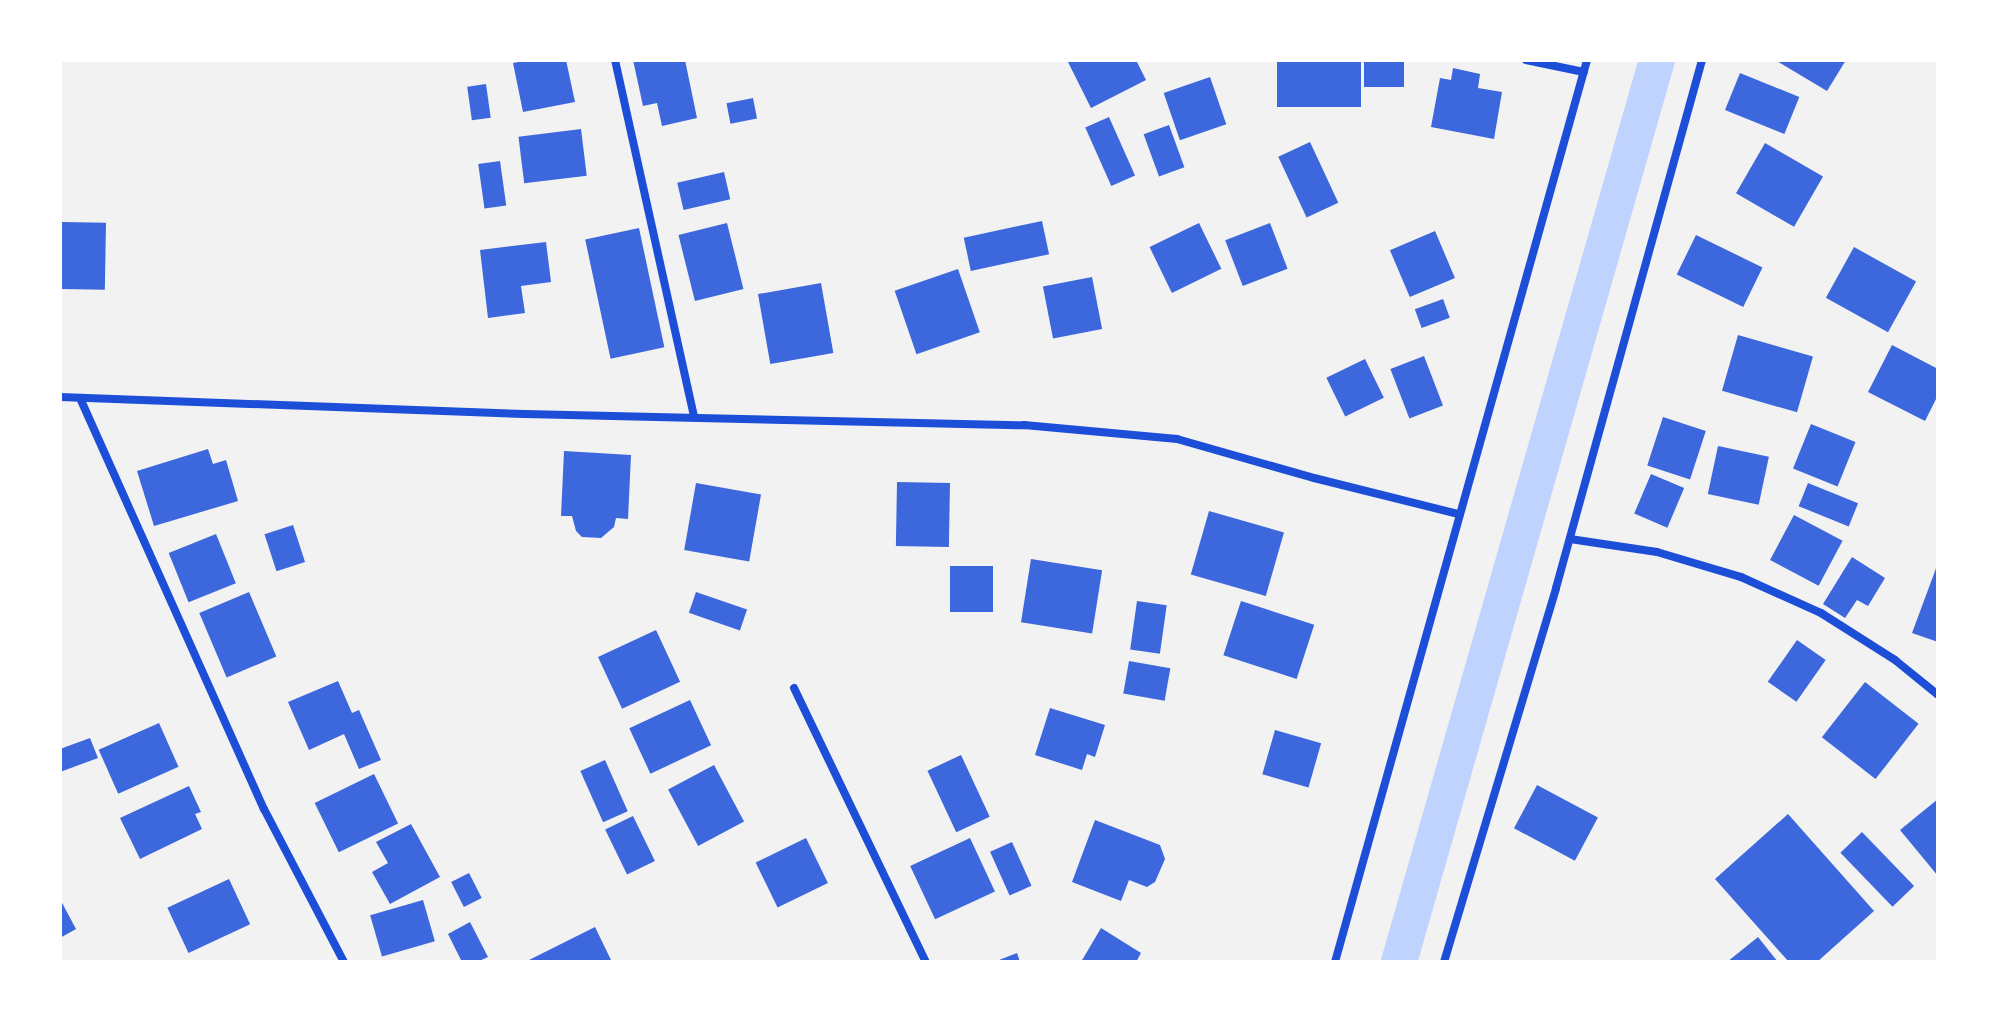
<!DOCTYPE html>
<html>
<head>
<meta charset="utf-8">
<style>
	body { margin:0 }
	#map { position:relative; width:1998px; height:1022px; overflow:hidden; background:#f2f2f2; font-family:Georgia,serif }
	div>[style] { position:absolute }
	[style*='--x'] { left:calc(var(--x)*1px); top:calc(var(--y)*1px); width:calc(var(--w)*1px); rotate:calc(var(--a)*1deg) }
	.canal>* { height:36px; margin:-18px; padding:0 18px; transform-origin:18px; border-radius:18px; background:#bfd3fe }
	.building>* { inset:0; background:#3d67dc; transform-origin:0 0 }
	.minor>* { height:8px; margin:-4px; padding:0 4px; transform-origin:4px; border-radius:4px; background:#1d4ed8 }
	span { translate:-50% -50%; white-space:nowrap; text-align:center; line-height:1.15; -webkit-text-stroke:8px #fff; paint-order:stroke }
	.frame { position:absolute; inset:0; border:62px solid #fff; pointer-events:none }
</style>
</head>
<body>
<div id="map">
	<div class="canal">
		<div style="--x:1399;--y:962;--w:938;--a:-74.04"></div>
	</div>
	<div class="building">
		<div style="clip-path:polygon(530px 60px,566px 60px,575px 102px,523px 112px,513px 63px)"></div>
		<div style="clip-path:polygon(633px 60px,685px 60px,697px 118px,662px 126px,657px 103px,643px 106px)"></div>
		<div style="clip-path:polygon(1067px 60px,1136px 60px,1146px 80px,1091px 108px)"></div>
		<div style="left:1277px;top:60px;width:84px;height:47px"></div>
		<div style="left:1364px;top:60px;width:40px;height:27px"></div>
		<div style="clip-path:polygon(1775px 60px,1846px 60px,1827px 91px)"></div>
		<div style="clip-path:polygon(1453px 68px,1480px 74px,1478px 88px,1502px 92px,1494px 139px,1431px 127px,1440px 78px,1451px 80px)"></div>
		<div style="left:1740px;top:73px;width:64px;height:40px;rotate:22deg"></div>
		<div style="left:1210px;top:77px;width:50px;height:49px;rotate:71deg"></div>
		<div style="left:486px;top:84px;width:34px;height:19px;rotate:82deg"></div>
		<div style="left:753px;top:98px;width:21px;height:27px;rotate:79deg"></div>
		<div style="left:1109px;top:117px;width:64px;height:26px;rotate:66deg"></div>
		<div style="left:1169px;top:125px;width:45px;height:27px;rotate:70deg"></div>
		<div style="left:581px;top:129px;width:47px;height:63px;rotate:83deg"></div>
		<div style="left:1310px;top:142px;width:67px;height:35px;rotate:65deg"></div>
		<div style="left:1765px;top:143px;width:67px;height:58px;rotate:30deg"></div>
		<div style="left:500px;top:161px;width:45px;height:22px;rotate:82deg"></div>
		<div style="left:724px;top:172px;width:28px;height:48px;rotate:77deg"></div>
		<div style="left:1042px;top:221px;width:34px;height:80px;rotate:78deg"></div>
		<div style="left:62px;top:222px;width:44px;height:67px;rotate:1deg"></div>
		<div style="left:727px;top:223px;width:68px;height:50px;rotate:76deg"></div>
		<div style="left:1199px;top:223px;width:51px;height:55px;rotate:64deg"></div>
		<div style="left:1270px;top:223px;width:49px;height:48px;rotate:69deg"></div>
		<div style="left:639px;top:228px;width:122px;height:55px;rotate:78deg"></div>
		<div style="left:1435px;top:231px;width:51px;height:49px;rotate:67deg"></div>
		<div style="left:1696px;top:235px;width:74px;height:44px;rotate:26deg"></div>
		<div style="clip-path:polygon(546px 242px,551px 282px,521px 286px,525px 313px,488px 318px,480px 250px)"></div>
		<div style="left:1854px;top:247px;width:71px;height:58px;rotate:29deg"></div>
		<div style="left:958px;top:269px;width:67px;height:67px;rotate:71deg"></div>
		<div style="left:1092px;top:277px;width:53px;height:50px;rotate:79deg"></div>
		<div style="left:821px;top:283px;width:71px;height:64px;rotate:80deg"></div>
		<div style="left:1443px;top:299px;width:20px;height:30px;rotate:70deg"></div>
		<div style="left:1738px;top:335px;width:78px;height:58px;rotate:16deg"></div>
		<div style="clip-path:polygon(1892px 345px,1938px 369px,1938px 395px,1925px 421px,1868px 392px)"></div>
		<div style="left:1424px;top:356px;width:53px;height:36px;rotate:69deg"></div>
		<div style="left:1365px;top:359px;width:43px;height:43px;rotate:64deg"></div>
		<div style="left:1663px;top:417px;width:45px;height:51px;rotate:18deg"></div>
		<div style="left:1811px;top:424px;width:48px;height:48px;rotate:22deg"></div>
		<div style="left:1718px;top:446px;width:52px;height:49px;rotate:12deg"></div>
		<div style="clip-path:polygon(208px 449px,213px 464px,226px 460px,238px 501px,154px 526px,137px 471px)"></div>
		<div style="clip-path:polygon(564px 451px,631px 455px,628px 519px,616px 518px,614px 527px,601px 538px,582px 537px,576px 531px,572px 516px,561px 516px)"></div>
		<div style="left:1651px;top:474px;width:36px;height:43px;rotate:23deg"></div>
		<div style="left:897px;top:482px;width:53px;height:64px;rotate:1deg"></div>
		<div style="left:696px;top:483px;width:66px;height:68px;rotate:10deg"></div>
		<div style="left:1808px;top:483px;width:54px;height:25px;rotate:22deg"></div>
		<div style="left:1209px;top:511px;width:78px;height:66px;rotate:16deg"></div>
		<div style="left:1794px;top:515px;width:55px;height:51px;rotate:28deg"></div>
		<div style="left:293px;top:525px;width:39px;height:30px;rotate:72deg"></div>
		<div style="left:216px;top:534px;width:53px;height:51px;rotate:68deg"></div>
		<div style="clip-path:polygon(1852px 557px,1885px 578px,1868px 606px,1857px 600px,1845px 618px,1823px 604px)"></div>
		<div style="left:1031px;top:559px;width:72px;height:64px;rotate:9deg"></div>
		<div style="clip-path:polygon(1938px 563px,1938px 642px,1912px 633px)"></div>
		<div style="left:950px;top:566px;width:43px;height:46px"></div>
		<div style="left:249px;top:592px;width:70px;height:54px;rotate:67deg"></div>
		<div style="left:696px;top:592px;width:54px;height:22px;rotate:19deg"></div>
		<div style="left:1137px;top:601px;width:30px;height:49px;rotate:8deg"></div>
		<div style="left:1241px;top:601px;width:77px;height:57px;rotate:18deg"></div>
		<div style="left:656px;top:630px;width:57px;height:64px;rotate:65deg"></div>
		<div style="left:1797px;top:640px;width:35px;height:51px;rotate:35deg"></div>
		<div style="left:1129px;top:661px;width:42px;height:33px;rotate:10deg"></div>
		<div style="clip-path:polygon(338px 681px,352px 713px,359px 710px,381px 760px,359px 769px,344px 734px,309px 750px,288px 702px)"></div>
		<div style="left:1865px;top:682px;width:68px;height:70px;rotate:38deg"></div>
		<div style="left:690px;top:700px;width:50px;height:67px;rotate:65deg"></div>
		<div style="clip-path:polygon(1050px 708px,1105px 725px,1095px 757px,1087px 754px,1082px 770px,1035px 755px)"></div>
		<div style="left:159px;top:723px;width:48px;height:66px;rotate:66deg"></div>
		<div style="left:1275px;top:730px;width:48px;height:46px;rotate:16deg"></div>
		<div style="clip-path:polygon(90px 738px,98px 758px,60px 772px,60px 749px)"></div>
		<div style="left:961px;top:755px;width:68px;height:37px;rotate:65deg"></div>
		<div style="left:605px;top:760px;width:56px;height:27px;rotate:66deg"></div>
		<div style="left:714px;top:765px;width:64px;height:52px;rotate:62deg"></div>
		<div style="left:374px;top:774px;width:55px;height:66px;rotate:64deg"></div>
		<div style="left:1537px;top:785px;width:69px;height:49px;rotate:28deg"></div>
		<div style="clip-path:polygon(189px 786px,201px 812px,195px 814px,202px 829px,140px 859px,120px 818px)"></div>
		<div style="clip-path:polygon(1938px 799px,1938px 876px,1900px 830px)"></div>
		<div style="clip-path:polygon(1788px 814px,1874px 911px,1817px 962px,1789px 962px,1715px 879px)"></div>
		<div style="left:633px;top:816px;width:50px;height:31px;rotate:64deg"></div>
		<div style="clip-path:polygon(1095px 820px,1160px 845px,1165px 859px,1155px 882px,1147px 887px,1129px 880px,1121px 901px,1072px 882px)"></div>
		<div style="clip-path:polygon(411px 824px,440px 877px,390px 904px,372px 872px,388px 863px,376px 842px)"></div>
		<div style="left:1862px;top:832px;width:75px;height:30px;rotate:46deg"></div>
		<div style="left:806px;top:838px;width:50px;height:56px;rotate:64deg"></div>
		<div style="left:970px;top:838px;width:59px;height:66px;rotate:65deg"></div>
		<div style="left:1012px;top:842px;width:48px;height:24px;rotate:66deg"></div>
		<div style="left:469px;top:873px;width:28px;height:20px;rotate:63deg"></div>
		<div style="left:229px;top:879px;width:50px;height:68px;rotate:65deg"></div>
		<div style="clip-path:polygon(60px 899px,76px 929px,60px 938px)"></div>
		<div style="left:423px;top:900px;width:43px;height:55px;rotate:74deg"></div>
		<div style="clip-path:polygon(470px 922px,488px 957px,477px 962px,462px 962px,448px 934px)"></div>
		<div style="clip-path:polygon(595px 927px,612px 962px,525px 962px)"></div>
		<div style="clip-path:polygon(1101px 928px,1141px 953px,1136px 962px,1081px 962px)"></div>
		<div style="clip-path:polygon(1758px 937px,1778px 962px,1727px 962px)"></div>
		<div style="clip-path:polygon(1017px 953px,1020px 962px,994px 962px)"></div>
	</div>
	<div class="minor">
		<div style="--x:615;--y:60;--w:364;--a:77.5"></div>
		<div style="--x:1526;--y:60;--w:59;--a:11.7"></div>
		<div style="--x:60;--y:397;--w:465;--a:2.1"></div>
		<div style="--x:525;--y:414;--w:499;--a:1.3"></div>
		<div style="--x:1024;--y:425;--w:154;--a:5.2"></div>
		<div style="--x:1177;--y:439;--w:142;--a:15.9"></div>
		<div style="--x:1314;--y:478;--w:148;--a:14"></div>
		<div style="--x:80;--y:398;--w:450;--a:65.9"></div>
		<div style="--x:264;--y:809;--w:173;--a:62.4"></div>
		<div style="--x:1570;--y:539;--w:88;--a:8.5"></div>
		<div style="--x:1657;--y:552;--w:88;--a:16.6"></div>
		<div style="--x:1741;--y:577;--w:88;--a:24.2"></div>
		<div style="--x:1821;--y:613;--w:88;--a:32.4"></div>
		<div style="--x:1895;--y:660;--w:55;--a:39.1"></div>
		<div style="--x:794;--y:688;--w:304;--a:64.3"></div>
		<div style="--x:1335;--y:962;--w:937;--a:-74.39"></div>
		<div style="--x:1444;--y:962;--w:390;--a:-73.3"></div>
		<div style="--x:1556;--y:588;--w:548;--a:-74.54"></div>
	</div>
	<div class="frame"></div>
</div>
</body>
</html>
